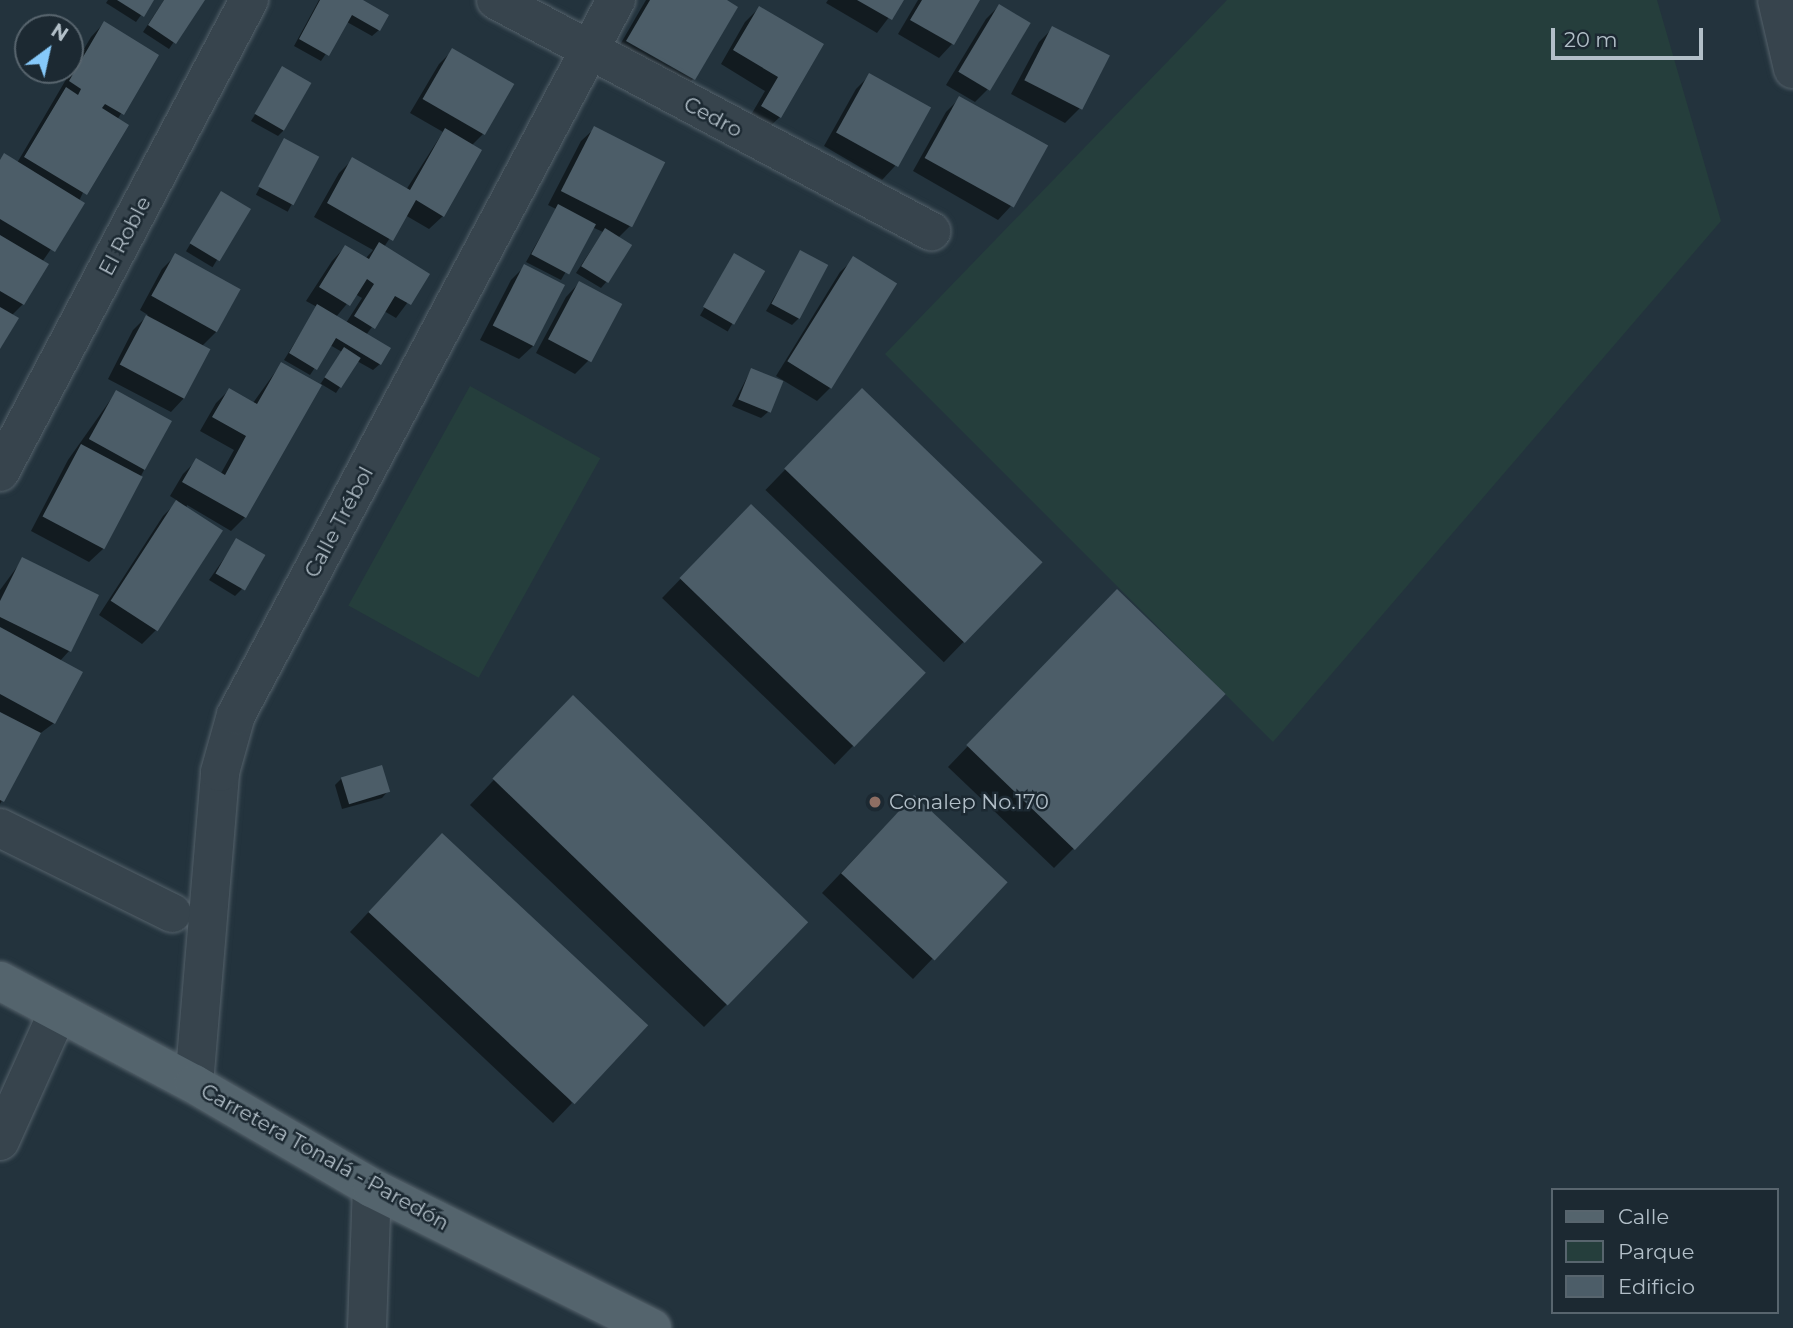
<!DOCTYPE html>
<meta charset="utf-8">
<style>
body{margin:0}
#map{position:relative;width:1793px;height:1328px;overflow:hidden;background:#23333d;font-family:Montserrat,sans-serif}
div>[style]{position:absolute}
.green>*{inset:0;background:#253e3c;transform-origin:0 0}
.shadow>*{inset:0;background:#0007;transform-origin:0 0}
.building>*{inset:0;background:#4c5d68;transform-origin:0 0}
.roads{filter:drop-shadow(0 0 2px #55626b) drop-shadow(0 0 2px #55626b)}
.minor>*{height:38px;margin:-19px;padding:0 19px;transform-origin:19px;border-radius:19px;background:#37444d}
.major>*{height:38px;margin:-19px;padding:0 19px;transform-origin:19px;border-radius:19px;background:#54646d}
.dots>*{width:19px;height:19px;translate:-50% -50%;box-sizing:border-box;border:4px solid #1c2932;border-radius:50%}
span{translate:-50% -50%;white-space:nowrap;text-align:center;line-height:1.15;-webkit-text-stroke:5px #1c2932;paint-order:stroke}
.street-label{font-size:21px;color:#b2bfc8}
.poi-label{font-size:21px;color:#b2bfc8}
.left{translate:0 -50%;text-align:left}
.legend{position:absolute;left:1551px;top:1188px;width:228px;height:126px;box-sizing:border-box;background:#1c2932;border:2px solid #58656e;margin:0;padding:9px 12px;list-style:none;font-size:21px;color:#b2bfc8}
.legend li{display:flex;align-items:center;gap:14px;height:35px}
.legend b{width:35px;border:2px solid #58656e}
.north{position:absolute;left:14px;top:14px;width:70px;height:70px;box-sizing:border-box;background:#1c2932;border:2px solid #58656e;border-radius:50%;rotate:33deg;font-size:19px;font-weight:700;line-height:28px;text-align:center;color:#b2bfc8}
.north::after{content:'';display:block;margin:auto;width:24px;height:32px;background:#86c9fa;clip-path:polygon(50% 0,100% 100%,50% 72%,0 100%)}
.scale{position:absolute;left:1551px;top:28px;width:152px;height:32px;box-sizing:border-box;border:4px solid #b2bfc8;border-top:0;padding-left:9px;font-size:21px;line-height:24px;white-space:nowrap;color:#b2bfc8;-webkit-text-stroke:5px #1c2932;paint-order:stroke}
</style>
<div id="map">
<div class="green">
<i style="clip-path:polygon(1227px 0,1657px 0,1721px 221px,1273px 742px,885px 354px)"></i>
<i style="left:470px;top:386px;width:149px;height:251px;rotate:29deg"></i>
</div>
<div class="shadow">
<i style="clip-path:polygon(108px 0,152px 0,136px 22px,106px 3px)"></i>
<i style="clip-path:polygon(164px 0,202px 0,169px 49px,143px 32px)"></i>
<i style="clip-path:polygon(319px 0,359px 0,379px 30px,372px 36px,347px 22px,321px 61px,294px 46px)"></i>
<i style="clip-path:polygon(646px 0,723px 0,693px 79px,680px 93px,614px 55px)"></i>
<i style="clip-path:polygon(828px 0,902px 0,877px 33px,826px 3px)"></i>
<i style="clip-path:polygon(918px 0,978px 0,952px 44px,939px 58px,898px 34px)"></i>
<i style="clip-path:polygon(999px 6px,988px 89px,975px 102px,946px 85px,986px 19px)"></i>
<i style="clip-path:polygon(759px 8px,822px 45px,780px 117px,766px 130px,748px 120px,765px 91px,721px 64px,745px 22px)"></i>
<i style="clip-path:polygon(104px 23px,157px 56px,117px 120px,79px 201px,83px 203px,42px 262px,23px 304px,11px 316px,0 345px,0 160px,17px 163px,91px 37px)"></i>
<i style="clip-path:polygon(1053px 28px,1107px 57px,1079px 109px,1065px 123px,1011px 94px,1039px 42px)"></i>
<i style="clip-path:polygon(evenodd,453px 50px,483px 134px,471px 146px,443px 216px,429px 229px,405px 215px,384px 247px,428px 275px,396px 318px,384px 311px,366px 335px,380px 364px,373px 370px,357px 361px,336px 393px,321px 384px,245px 517px,231px 531px,187px 505px,156px 630px,142px 644px,99px 615px,163px 516px,178px 501px,170px 496px,183px 474px,196px 461px,220px 475px,234px 450px,200px 431px,216px 403px,229px 390px,253px 403px,281px 364px,319px 386px,342px 352px,330px 345px,310px 375px,284px 360px,317px 307px,306px 301px,332px 261px,345px 247px,366px 258px,373px 250px,314px 217px,339px 173px,353px 159px,406px 190px,443px 132px,410px 113px,439px 64px,453px 50px,355px 294px,362px 298px,346px 323px,336px 317px,355px 294px)"></i>
<i style="clip-path:polygon(283px 69px,285px 129px,278px 136px,251px 121px)"></i>
<i style="clip-path:polygon(870px 75px,895px 166px,882px 180px,824px 146px,856px 89px)"></i>
<i style="clip-path:polygon(960px 98px,1045px 146px,1011px 206px,998px 220px,913px 171px,946px 112px)"></i>
<i style="clip-path:polygon(595px 128px,630px 226px,618px 238px,607px 281px,601px 288px,576px 273px,603px 232px,592px 227px,561px 280px,526px 262px,556px 209px,548px 205px,581px 141px)"></i>
<i style="left:285px;top:140px;width:36px;height:62px;rotate:28deg"></i>
<i style="left:221px;top:193px;width:31px;height:68px;rotate:31deg"></i>
<i style="clip-path:polygon(801px 252px,799px 318px,792px 325px,766px 311px)"></i>
<i style="clip-path:polygon(176px 255px,217px 331px,202px 346px,184px 398px,171px 412px,108px 379px,133px 330px,148px 315px,140px 310px,162px 269px)"></i>
<i style="left:735px;top:255px;width:32px;height:70px;rotate:30deg"></i>
<i style="clip-path:polygon(854px 259px,830px 388px,817px 401px,776px 376px,840px 272px)"></i>
<i style="clip-path:polygon(524px 267px,533px 346px,519px 359px,480px 340px,511px 280px)"></i>
<i style="clip-path:polygon(579px 283px,588px 361px,575px 374px,536px 353px,566px 297px)"></i>
<i style="clip-path:polygon(751px 370px,768px 412px,761px 418px,732px 406px)"></i>
<i style="left:862px;top:390px;width:248px;height:139px;rotate:44deg"></i>
<i style="clip-path:polygon(116px 392px,144px 470px,103px 549px,89px 562px,31px 531px,68px 460px)"></i>
<i style="left:751px;top:506px;width:240px;height:128px;rotate:44deg"></i>
<i style="clip-path:polygon(237px 540px,242px 589px,235px 596px,209px 580px)"></i>
<i style="clip-path:polygon(23px 559px,97px 595px,69px 651px,60px 661px,54px 723px,38px 735px,0 804px,0 590px)"></i>
<i style="clip-path:polygon(1097px 611px,1074px 848px,1054px 868px,948px 767px)"></i>
<i style="clip-path:polygon(548px 723px,729px 1002px,704px 1027px,470px 805px)"></i>
<i style="clip-path:polygon(342px 778px,388px 791px,382px 798px,342px 809px,335px 785px)"></i>
<i style="clip-path:polygon(894px 817px,1004px 884px,913px 979px,822px 893px)"></i>
<i style="clip-path:polygon(422px 855px,572px 1103px,553px 1123px,350px 932px)"></i>
</div>
<div class="building">
<i style="clip-path:polygon(117px 0,154px 0,144px 17px)"></i>
<i style="clip-path:polygon(164px 0,205px 0,176px 44px,148px 25px)"></i>
<i style="clip-path:polygon(320px 0,363px 0,389px 15px,380px 31px,352px 15px,329px 56px,299px 39px)"></i>
<i style="clip-path:polygon(650px 0,727px 0,738px 7px,695px 80px,626px 41px)"></i>
<i style="clip-path:polygon(857px 0,904px 0,892px 20px)"></i>
<i style="clip-path:polygon(922px 0,980px 0,954px 45px,910px 20px)"></i>
<i style="left:999px;top:4px;width:37px;height:79px;rotate:31deg"></i>
<i style="clip-path:polygon(759px 6px,824px 44px,781px 118px,761px 106px,778px 77px,733px 50px)"></i>
<i style="clip-path:polygon(104px 21px,159px 55px,124px 115px,105px 104px,102px 108px,129px 125px,87px 195px,24px 157px,66px 87px,78px 95px,81px 89px,69px 81px)"></i>
<i style="left:1052px;top:26px;width:65px;height:61px;rotate:27deg"></i>
<i style="left:452px;top:48px;width:72px;height:59px;rotate:30deg"></i>
<i style="left:282px;top:66px;width:34px;height:55px;rotate:30deg"></i>
<i style="left:869px;top:73px;width:71px;height:68px;rotate:29deg"></i>
<i style="left:959px;top:96px;width:102px;height:71px;rotate:29deg"></i>
<i style="left:594px;top:126px;width:80px;height:73px;rotate:27deg"></i>
<i style="clip-path:polygon(445px 128px,482px 150px,444px 217px,416px 200px,393px 241px,327px 203px,352px 157px,410px 190px)"></i>
<i style="left:284px;top:138px;width:40px;height:55px;rotate:28deg"></i>
<i style="clip-path:polygon(4px 153px,85px 203px,55px 252px,0 219px,0 160px)"></i>
<i style="left:221px;top:191px;width:35px;height:61px;rotate:31deg"></i>
<i style="left:558px;top:204px;width:43px;height:57px;rotate:28deg"></i>
<i style="left:605px;top:228px;width:32px;height:45px;rotate:32deg"></i>
<i style="clip-path:polygon(0 235px,49px 264px,24px 305px,0 291px)"></i>
<i style="clip-path:polygon(379px 242px,430px 274px,411px 305px,395px 296px,375px 329px,354px 316px,374px 284px,367px 279px,350px 306px,319px 287px,345px 245px,369px 259px)"></i>
<i style="left:800px;top:250px;width:32px;height:61px;rotate:28deg"></i>
<i style="left:175px;top:253px;width:75px;height:49px;rotate:29deg"></i>
<i style="left:734px;top:253px;width:36px;height:62px;rotate:30deg"></i>
<i style="left:853px;top:256px;width:52px;height:124px;rotate:32deg"></i>
<i style="left:524px;top:264px;width:46px;height:69px;rotate:27deg"></i>
<i style="left:579px;top:281px;width:49px;height:66px;rotate:28deg"></i>
<i style="clip-path:polygon(317px 304px,391px 348px,381px 365px,336px 338px,317px 370px,289px 353px)"></i>
<i style="clip-path:polygon(0 307px,19px 318px,0 349px)"></i>
<i style="left:146px;top:315px;width:73px;height:56px;rotate:28deg"></i>
<i style="left:344px;top:347px;width:20px;height:36px;rotate:33deg"></i>
<i style="clip-path:polygon(281px 362px,322px 385px,246px 518px,182px 482px,196px 458px,225px 475px,246px 436px,212px 417px,229px 388px,257px 404px)"></i>
<i style="left:751px;top:368px;width:35px;height:34px;rotate:22deg"></i>
<i style="left:862px;top:388px;width:251px;height:112px;rotate:44deg"></i>
<i style="left:116px;top:390px;width:64px;height:56px;rotate:29deg"></i>
<i style="left:81px;top:444px;width:70px;height:82px;rotate:28deg"></i>
<i style="left:176px;top:500px;width:56px;height:120px;rotate:33deg"></i>
<i style="left:751px;top:504px;width:243px;height:103px;rotate:44deg"></i>
<i style="left:236px;top:538px;width:34px;height:41px;rotate:30deg"></i>
<i style="clip-path:polygon(22px 557px,99px 595px,71px 652px,0 617px,0 601px)"></i>
<i style="left:1117px;top:589px;width:151px;height:217px;rotate:44deg"></i>
<i style="clip-path:polygon(0 627px,83px 672px,55px 724px,0 694px)"></i>
<i style="left:573px;top:695px;width:327px;height:116px;rotate:44deg"></i>
<i style="clip-path:polygon(0 712px,41px 733px,4px 802px,0 800px)"></i>
<i style="left:382px;top:765px;width:28px;height:43px;rotate:73deg"></i>
<i style="left:914px;top:795px;width:128px;height:107px;rotate:43deg"></i>
<i style="left:442px;top:833px;width:282px;height:108px;rotate:43deg"></i>
</div>
<div class="roads">
<div class="minor">
<i style="left:496px;top:0;width:493px;rotate:28deg"></i>
<i style="left:1777px;top:0;width:71px;rotate:76.9deg"></i>
<i style="left:0;top:472px;width:534px;rotate:-62.19deg"></i>
<i style="left:0;top:828px;width:192px;rotate:26.3deg"></i>
<i style="left:194px;top:1084px;width:313px;rotate:-85.2deg"></i>
<i style="left:220px;top:772px;width:59px;rotate:-74.3deg"></i>
<i style="left:236px;top:715px;width:810px;rotate:-62.01deg"></i>
<i style="left:0;top:1141px;width:141px;rotate:-65.8deg"></i>
<i style="left:367px;top:1328px;width:140px;rotate:-88deg"></i>
</div>
<div class="major">
<i style="left:0;top:981px;width:220px;rotate:28deg"></i>
<i style="left:194px;top:1084px;width:206px;rotate:30.3deg"></i>
<i style="left:372px;top:1188px;width:313px;rotate:26.6deg"></i>
</div>
</div>
<div class="dots">
<i style="left:875px;top:802px;background:#8d6e63"></i>
</div>
<div class="street-label">
<span style="left:713px;top:117px;rotate:28deg">Cedro</span>
<span style="left:125px;top:236px;rotate:-62deg">El Roble</span>
<span style="left:339px;top:522px;rotate:-62deg">Calle Trébol</span>
<span style="left:325px;top:1157px;rotate:29deg">Carretera Tonalá - Paredón</span>
</div>
<div class="poi-label">
<span class="left" style="left:889px;top:802px">Conalep No.170</span>
</div>
<ul class="legend">
<li><b style="height:9px;background:#54646d"></b>Calle</li>
<li><b style="height:19px;background:#253e3c"></b>Parque</li>
<li><b style="height:19px;background:#4c5d68"></b>Edificio</li>
</ul>
<div class="north">N</div>
<div class="scale">20 m</div>
</div>
